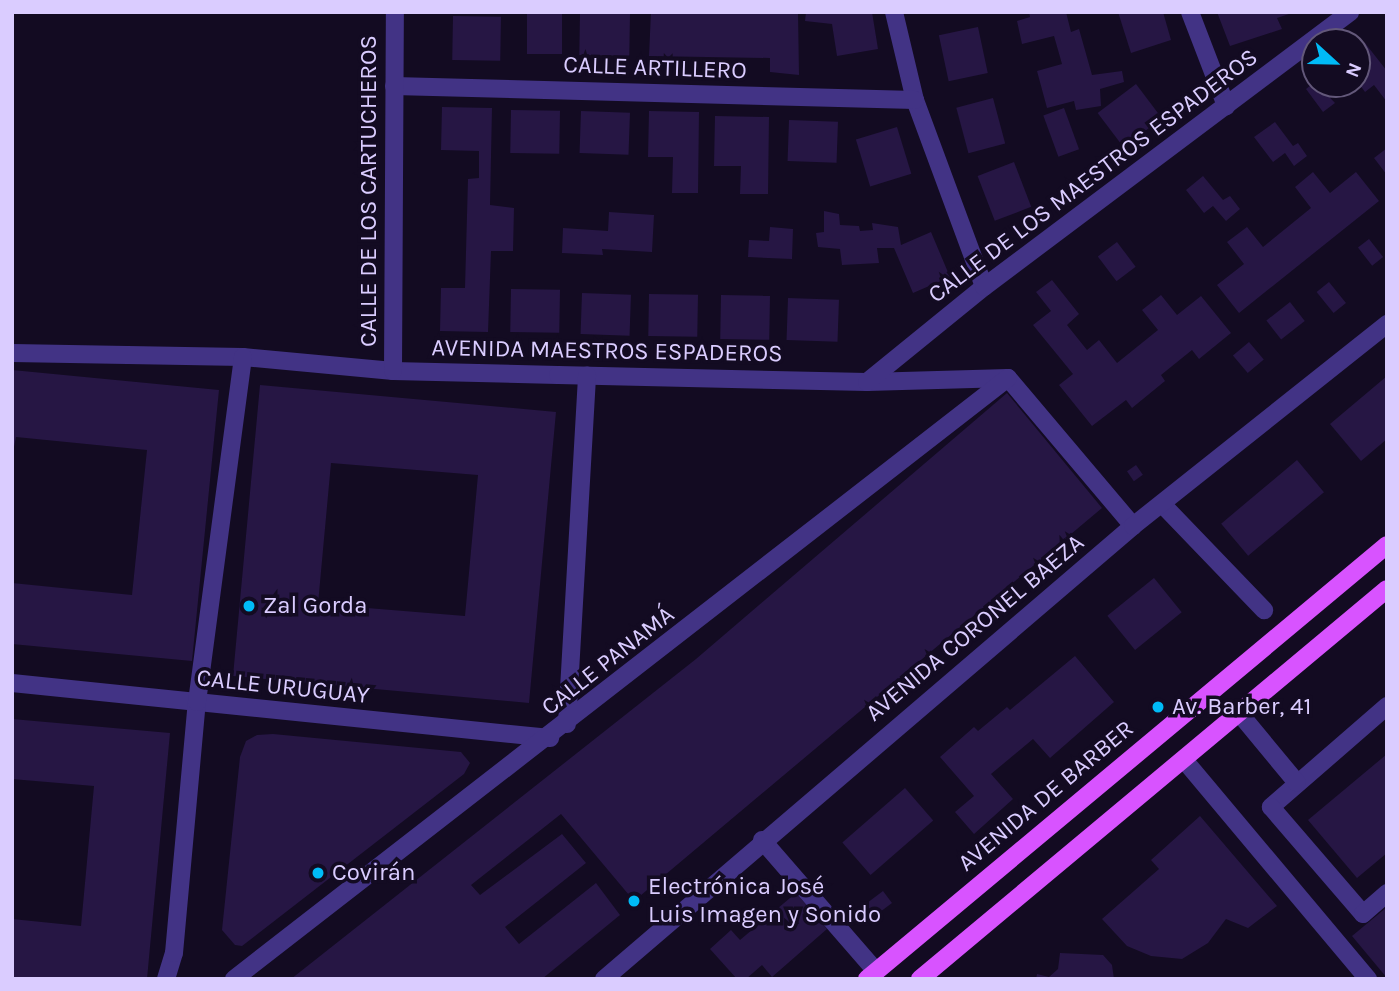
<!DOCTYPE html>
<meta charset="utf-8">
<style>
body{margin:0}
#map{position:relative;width:1399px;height:991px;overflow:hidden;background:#130b22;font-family:Karla,sans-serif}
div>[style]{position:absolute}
.building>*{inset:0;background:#261644;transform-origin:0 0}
.minor>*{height:18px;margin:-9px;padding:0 9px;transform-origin:9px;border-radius:9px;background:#423385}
.major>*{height:18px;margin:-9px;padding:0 9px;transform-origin:9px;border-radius:9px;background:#d853ff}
.dots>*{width:19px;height:19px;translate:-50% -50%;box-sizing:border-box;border:4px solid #130b22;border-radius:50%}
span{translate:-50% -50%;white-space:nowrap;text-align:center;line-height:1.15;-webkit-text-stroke:7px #130b22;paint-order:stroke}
.street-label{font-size:24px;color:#daccff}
.poi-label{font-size:24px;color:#daccff}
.left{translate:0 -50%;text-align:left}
.frame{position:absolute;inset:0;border:14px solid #daccff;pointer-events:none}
.north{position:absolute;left:1301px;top:28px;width:70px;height:70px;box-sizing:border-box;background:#130b22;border:2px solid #63587a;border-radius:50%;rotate:112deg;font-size:19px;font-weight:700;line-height:28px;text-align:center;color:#daccff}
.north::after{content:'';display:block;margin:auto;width:24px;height:32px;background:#00bbf7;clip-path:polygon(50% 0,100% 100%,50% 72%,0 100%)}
</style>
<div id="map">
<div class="building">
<i style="left:527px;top:12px;width:35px;height:42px"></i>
<i style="clip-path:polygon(651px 12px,798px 12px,799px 75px,770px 72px,770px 58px,649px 56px)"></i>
<i style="clip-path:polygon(806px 12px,872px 12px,878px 49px,837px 56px,832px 24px,805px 21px)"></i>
<i style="clip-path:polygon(1029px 12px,1066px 12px,1071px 32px,1079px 29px,1092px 75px,1122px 71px,1124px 82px,1100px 89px,1101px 106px,1076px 110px,1074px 101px,1047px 108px,1037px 71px,1062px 64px,1054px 36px,1022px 44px,1017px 21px,1030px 17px)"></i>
<i style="clip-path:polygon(1118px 12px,1163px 12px,1171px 40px,1131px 53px)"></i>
<i style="clip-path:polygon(1217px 12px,1292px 12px,1292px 13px,1277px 18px,1282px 29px,1230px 46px)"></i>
<i style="left:580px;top:13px;width:50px;height:42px;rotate:1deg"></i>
<i style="left:453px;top:16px;width:48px;height:44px;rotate:1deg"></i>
<i style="left:978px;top:27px;width:47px;height:40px;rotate:78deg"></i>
<i style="clip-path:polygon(1365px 43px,1387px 71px,1387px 102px,1374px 85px,1365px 92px,1357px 81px,1357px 49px)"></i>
<i style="clip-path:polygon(1315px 82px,1335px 103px,1323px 112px,1306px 89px)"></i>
<i style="left:1136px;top:84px;width:43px;height:48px;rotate:53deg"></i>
<i style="left:993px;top:98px;width:47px;height:38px;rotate:75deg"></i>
<i style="clip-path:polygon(442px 107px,492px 108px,490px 205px,514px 208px,513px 251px,491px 251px,488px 332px,440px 331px,441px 288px,465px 288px,468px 179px,479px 178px,479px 151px,441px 150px)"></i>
<i style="left:1064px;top:108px;width:44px;height:22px;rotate:70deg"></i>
<i style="left:511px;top:110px;width:49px;height:43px;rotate:1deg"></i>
<i style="left:581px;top:111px;width:49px;height:42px;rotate:2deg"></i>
<i style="clip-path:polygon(649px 111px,699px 112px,698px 193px,672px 193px,673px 157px,648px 157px)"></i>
<i style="clip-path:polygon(715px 116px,769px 117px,768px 194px,740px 194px,741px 166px,714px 166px)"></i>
<i style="left:789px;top:120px;width:49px;height:41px;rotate:2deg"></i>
<i style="clip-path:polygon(1275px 122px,1293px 146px,1298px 143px,1307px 156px,1294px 166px,1285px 153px,1273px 162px,1254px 137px)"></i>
<i style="left:897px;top:127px;width:49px;height:43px;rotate:73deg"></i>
<i style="clip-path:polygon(1387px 148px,1387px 175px,1374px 158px)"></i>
<i style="left:1014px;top:162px;width:48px;height:39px;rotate:69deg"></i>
<i style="clip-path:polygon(1313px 172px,1330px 193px,1356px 172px,1379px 201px,1239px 313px,1217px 285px,1244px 264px,1227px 242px,1247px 227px,1263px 247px,1311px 208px,1295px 187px)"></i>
<i style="clip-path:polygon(1203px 176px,1223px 200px,1230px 196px,1240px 209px,1226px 221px,1213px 206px,1204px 213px,1186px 190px)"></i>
<i style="clip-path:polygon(824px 211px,839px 214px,840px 225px,859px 226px,860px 231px,873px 230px,872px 223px,898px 227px,901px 245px,931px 232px,950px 277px,913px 293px,894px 248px,877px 248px,879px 263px,842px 265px,840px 249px,818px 247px,816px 233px,824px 232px)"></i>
<i style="clip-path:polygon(609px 212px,654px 215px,652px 252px,602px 249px,603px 255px,562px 253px,563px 228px,608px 231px)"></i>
<i style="clip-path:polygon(770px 227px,793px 229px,792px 259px,748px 257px,749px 240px,769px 241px)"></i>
<i style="left:1369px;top:239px;width:23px;height:14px;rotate:52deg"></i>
<i style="left:1117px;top:242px;width:31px;height:24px;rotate:53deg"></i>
<i style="clip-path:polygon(1052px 280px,1079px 314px,1067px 325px,1087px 350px,1099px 340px,1117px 363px,1158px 330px,1142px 310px,1161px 295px,1177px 315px,1201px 296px,1231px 333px,1199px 359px,1192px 350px,1161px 375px,1165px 381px,1132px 408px,1126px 400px,1092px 426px,1059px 385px,1073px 374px,1033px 325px,1051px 311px,1036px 292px)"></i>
<i style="left:1329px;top:282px;width:27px;height:16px;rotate:51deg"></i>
<i style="left:511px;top:289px;width:49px;height:43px;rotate:1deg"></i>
<i style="left:582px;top:293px;width:49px;height:41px;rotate:2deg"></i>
<i style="left:649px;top:294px;width:49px;height:42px;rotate:1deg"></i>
<i style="left:721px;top:295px;width:49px;height:44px;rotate:1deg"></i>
<i style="left:788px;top:298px;width:51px;height:42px;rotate:2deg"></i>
<i style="left:1290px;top:302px;width:24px;height:30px;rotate:52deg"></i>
<i style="left:1249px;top:342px;width:23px;height:21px;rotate:50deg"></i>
<i style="clip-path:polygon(12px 370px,219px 390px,192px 661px,12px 644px,12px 583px,132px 595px,147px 450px,16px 437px,12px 457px)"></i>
<i style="clip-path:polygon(1387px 376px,1387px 439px,1361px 461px,1330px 424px)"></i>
<i style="clip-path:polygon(evenodd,260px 385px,556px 412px,529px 703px,233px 676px,260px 385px,331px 463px,478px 475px,465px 616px,318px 604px,331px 463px)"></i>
<i style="clip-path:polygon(1007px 393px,1102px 508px,634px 901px,561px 814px,471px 885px,480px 895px,562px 834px,586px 863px,505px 927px,519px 944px,596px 883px,620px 915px,542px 979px,291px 979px,696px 659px)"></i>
<i style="left:1297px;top:460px;width:42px;height:99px;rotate:50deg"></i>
<i style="left:1136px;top:465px;width:12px;height:11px;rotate:55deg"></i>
<i style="left:1154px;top:578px;width:44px;height:60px;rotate:51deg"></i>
<i style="clip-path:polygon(1075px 656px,1114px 702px,1050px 758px,1033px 739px,991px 774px,1013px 799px,974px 834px,955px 812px,974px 796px,940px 757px,974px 727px,978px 731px,1007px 707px,1010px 710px)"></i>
<i style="clip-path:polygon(12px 719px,170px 733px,147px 979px,12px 979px,12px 919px,81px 926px,94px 786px,12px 779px)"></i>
<i style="clip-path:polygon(273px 734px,461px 752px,470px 763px,464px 774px,242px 946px,235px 945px,222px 930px,240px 757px,246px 741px,257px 735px)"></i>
<i style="clip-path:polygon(1387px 754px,1387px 853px,1357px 878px,1308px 820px)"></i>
<i style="left:905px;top:788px;width:43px;height:83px;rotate:49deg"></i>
<i style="clip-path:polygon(1200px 816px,1277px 906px,1248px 928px,1226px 919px,1208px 943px,1182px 959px,1151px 956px,1127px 946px,1102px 919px,1159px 869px,1151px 860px)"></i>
<i style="left:883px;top:891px;width:15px;height:23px;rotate:53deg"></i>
<i style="clip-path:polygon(796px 893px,827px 929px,772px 977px,762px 965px,746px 979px,737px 979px,710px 949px,731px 930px,740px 940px)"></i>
<i style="clip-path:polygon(1387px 907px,1387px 978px,1352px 936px)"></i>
<i style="clip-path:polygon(1060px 953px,1103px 955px,1112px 965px,1114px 979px,1036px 979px,1037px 974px,1049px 977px,1058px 969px)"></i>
</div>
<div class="minor">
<i style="left:894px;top:12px;width:90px;rotate:76.6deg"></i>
<i style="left:915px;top:100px;width:199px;rotate:69.7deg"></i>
<i style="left:1190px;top:12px;width:101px;rotate:69deg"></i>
<i style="left:394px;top:86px;width:521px;rotate:1.54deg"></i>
<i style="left:12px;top:353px;width:231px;rotate:1deg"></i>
<i style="left:243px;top:357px;width:151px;rotate:5.3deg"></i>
<i style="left:393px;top:371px;width:165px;rotate:1.4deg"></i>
<i style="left:558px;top:375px;width:309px;rotate:1.3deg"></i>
<i style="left:867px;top:382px;width:141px;rotate:-1.6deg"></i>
<i style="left:1008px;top:378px;width:194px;rotate:49.8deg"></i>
<i style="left:393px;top:371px;width:359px;rotate:-89.7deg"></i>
<i style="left:867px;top:382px;width:151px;rotate:-39.1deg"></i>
<i style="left:984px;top:287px;width:458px;rotate:-36.9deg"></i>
<i style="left:1163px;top:505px;width:146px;rotate:46.1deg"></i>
<i style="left:12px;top:683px;width:541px;rotate:5.84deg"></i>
<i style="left:1387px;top:706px;width:154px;rotate:139deg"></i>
<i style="left:1271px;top:807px;width:141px;rotate:49.3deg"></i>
<i style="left:1363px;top:914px;width:32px;rotate:-41deg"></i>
<i style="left:1240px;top:714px;width:89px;rotate:50.4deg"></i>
<i style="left:567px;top:724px;width:349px;rotate:-86.7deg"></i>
<i style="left:1185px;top:761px;width:285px;rotate:50deg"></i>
<i style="left:762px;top:840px;width:174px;rotate:49deg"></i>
<i style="left:166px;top:979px;width:27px;rotate:-73deg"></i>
<i style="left:174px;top:953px;width:252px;rotate:-84.8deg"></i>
<i style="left:197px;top:702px;width:348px;rotate:-82.4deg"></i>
<i style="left:234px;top:979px;width:980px;rotate:-37.83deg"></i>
<i style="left:604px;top:979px;width:696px;rotate:-40.57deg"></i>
<i style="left:1133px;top:526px;width:325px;rotate:-38.5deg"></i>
</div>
<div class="major">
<i style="left:867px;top:979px;width:677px;rotate:-39.85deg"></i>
<i style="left:920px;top:979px;width:608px;rotate:-39.87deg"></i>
</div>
<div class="dots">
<i style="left:249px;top:606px;background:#00bbf7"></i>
<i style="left:1158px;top:707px;background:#00bbf7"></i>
<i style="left:318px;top:873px;background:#00bbf7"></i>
<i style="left:634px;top:901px;background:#00bbf7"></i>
</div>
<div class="street-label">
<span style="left:655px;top:68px;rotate:2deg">CALLE ARTILLERO</span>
<span style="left:1093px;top:176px;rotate:-37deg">CALLE DE LOS MAESTROS ESPADEROS</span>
<span style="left:369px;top:191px;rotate:-90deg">CALLE DE LOS CARTUCHEROS</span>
<span style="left:607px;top:351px;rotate:1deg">AVENIDA MAESTROS ESPADEROS</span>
<span style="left:975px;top:628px;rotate:-40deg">AVENIDA CORONEL BAEZA</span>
<span style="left:608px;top:661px;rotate:-38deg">CALLE PANAMÁ</span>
<span style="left:283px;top:687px;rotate:6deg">CALLE URUGUAY</span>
<span style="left:1046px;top:796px;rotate:-40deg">AVENIDA DE BARBER</span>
</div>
<div class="poi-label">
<span class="left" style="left:263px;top:606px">Zal Gorda</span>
<span class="left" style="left:1172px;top:707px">Av. Barber, 41</span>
<span class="left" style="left:332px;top:873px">Covirán</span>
<span class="left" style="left:648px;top:901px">Electrónica José<br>Luis Imagen y Sonido</span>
</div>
<div class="frame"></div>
<div class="north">N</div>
</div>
